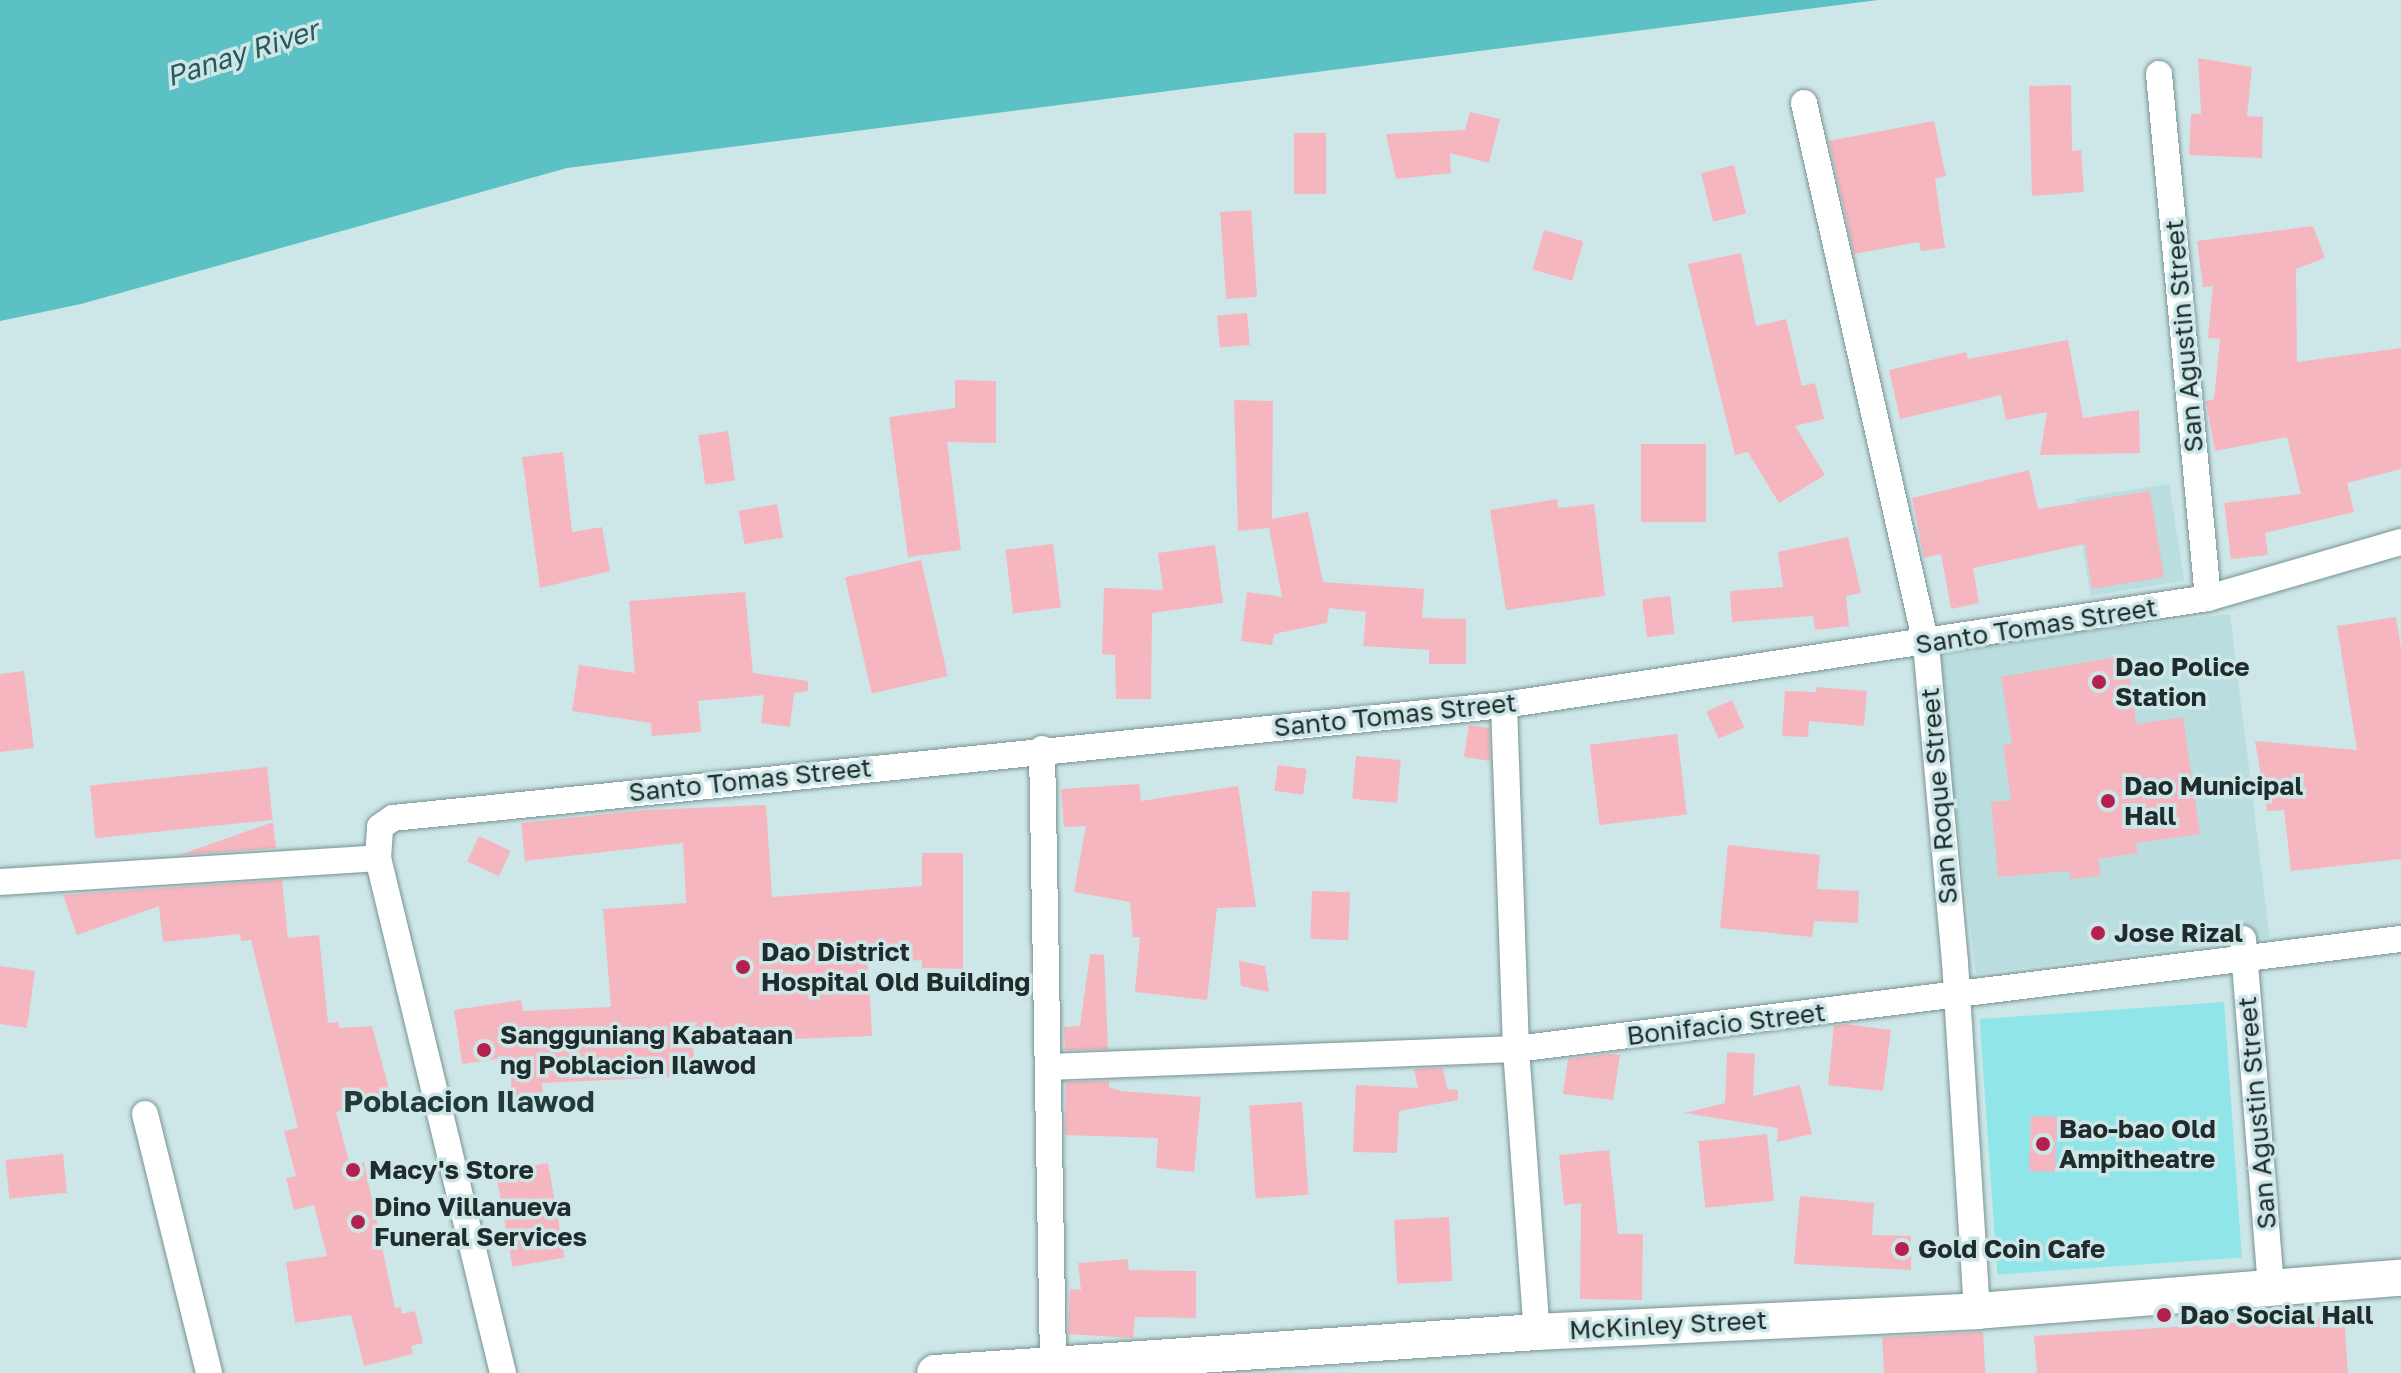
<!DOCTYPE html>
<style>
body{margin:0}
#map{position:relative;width:2401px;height:1373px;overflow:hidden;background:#cde7e8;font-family:"Golos Text",sans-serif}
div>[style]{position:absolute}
.built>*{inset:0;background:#badedf;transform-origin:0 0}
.green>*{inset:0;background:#8fe5e8;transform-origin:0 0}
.water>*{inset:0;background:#5cc1c4}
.building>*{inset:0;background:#f6b6bf;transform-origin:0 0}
.roads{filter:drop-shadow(0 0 2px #799293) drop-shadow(0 0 2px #799293)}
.street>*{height:26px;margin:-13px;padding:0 13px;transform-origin:13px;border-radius:13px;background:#fff}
.secondary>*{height:36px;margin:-18px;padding:0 18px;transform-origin:18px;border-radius:18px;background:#fff}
.dots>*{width:22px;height:22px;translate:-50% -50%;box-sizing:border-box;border:4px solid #cde7e8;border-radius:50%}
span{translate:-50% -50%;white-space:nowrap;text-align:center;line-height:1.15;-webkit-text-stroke:7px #cde7e8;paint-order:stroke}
.street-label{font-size:26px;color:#202b2b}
.poi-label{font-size:26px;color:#202b2b;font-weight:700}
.left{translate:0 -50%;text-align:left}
.water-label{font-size:28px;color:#2b585a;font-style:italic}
.quarter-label{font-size:30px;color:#23393a;font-weight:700}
</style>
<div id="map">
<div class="built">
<i style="left:2169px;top:484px;width:98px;height:95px;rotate:81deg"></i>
<i style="left:2230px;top:614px;width:326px;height:296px;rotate:83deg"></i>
</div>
<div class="green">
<i style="left:2224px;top:1002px;width:256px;height:245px;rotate:86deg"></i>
</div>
<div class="water">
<i style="clip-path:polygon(0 0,1878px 0,567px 168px,81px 304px,0 321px)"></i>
</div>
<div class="building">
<i style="clip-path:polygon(2198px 58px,2252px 67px,2247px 116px,2263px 117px,2262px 158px,2189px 155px,2191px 114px,2201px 114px)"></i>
<i style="clip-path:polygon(2071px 85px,2072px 151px,2081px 150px,2084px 192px,2032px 196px,2029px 86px)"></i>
<i style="clip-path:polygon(1470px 112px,1500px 119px,1489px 163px,1450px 153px,1451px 173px,1396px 179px,1386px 134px,1465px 130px)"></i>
<i style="clip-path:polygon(1934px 121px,1946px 176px,1935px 179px,1945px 248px,1921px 251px,1919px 242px,1854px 254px,1829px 141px)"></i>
<i style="left:1294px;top:133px;width:32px;height:61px"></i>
<i style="left:1734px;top:165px;width:50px;height:34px;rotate:76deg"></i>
<i style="left:1251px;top:210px;width:87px;height:31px;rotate:86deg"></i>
<i style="clip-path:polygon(2313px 226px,2325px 258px,2296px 269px,2297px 362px,2401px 348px,2401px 469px,2347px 483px,2354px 512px,2265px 533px,2268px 555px,2231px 559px,2224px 503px,2301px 494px,2287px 437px,2215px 451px,2206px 401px,2214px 399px,2220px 339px,2208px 338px,2213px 286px,2203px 287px,2197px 241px)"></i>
<i style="left:1544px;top:230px;width:41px;height:41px;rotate:16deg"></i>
<i style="clip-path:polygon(1741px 253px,1756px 326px,1786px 319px,1802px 386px,1815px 383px,1824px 419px,1795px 426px,1825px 475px,1779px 503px,1748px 452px,1735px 455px,1688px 264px)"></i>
<i style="left:1247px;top:313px;width:32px;height:30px;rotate:85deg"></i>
<i style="clip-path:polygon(2068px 340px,2083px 418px,2139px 410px,2140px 453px,2040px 455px,2047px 412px,2006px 420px,2001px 395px,1900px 419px,1889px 370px,1966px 352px,1968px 359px)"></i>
<i style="clip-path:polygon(955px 380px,996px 381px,996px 443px,947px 442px,961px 550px,908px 557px,889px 417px,955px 408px)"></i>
<i style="clip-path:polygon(1234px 400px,1273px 401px,1272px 519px,1308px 512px,1323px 582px,1424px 589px,1422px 618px,1466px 619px,1466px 664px,1429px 664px,1429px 650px,1363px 646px,1366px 612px,1329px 608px,1327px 623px,1274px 634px,1272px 645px,1241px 641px,1247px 592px,1282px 597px,1269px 528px,1238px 531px)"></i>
<i style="left:728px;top:431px;width:50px;height:30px;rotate:82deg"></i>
<i style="left:1641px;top:444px;width:65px;height:78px"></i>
<i style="clip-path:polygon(563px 452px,572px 532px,602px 527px,610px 571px,540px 588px,522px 457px)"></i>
<i style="clip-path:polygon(2029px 470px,2038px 509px,2150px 491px,2164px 577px,2092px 589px,2085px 544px,1973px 568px,1979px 603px,1951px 609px,1941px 554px,1924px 558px,1912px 498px)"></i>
<i style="clip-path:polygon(1557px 499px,1558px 508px,1594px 504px,1605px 596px,1506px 610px,1490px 510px)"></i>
<i style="left:777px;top:504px;width:34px;height:39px;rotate:80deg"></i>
<i style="clip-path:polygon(1848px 537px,1861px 593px,1846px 596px,1849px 626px,1815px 630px,1813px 616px,1732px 622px,1730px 591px,1783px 587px,1778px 552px)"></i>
<i style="left:1053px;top:544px;width:64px;height:48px;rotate:83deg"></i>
<i style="clip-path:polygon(1215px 545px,1223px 603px,1152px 613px,1151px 699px,1116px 699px,1115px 655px,1102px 654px,1104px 588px,1163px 590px,1158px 553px)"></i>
<i style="left:921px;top:560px;width:119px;height:78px;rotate:77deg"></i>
<i style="clip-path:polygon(745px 592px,753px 673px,808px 681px,808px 691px,794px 693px,790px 727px,761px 723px,764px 695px,698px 701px,701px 732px,652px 736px,651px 723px,572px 711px,579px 665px,635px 673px,629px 601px)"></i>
<i style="left:1670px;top:596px;width:38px;height:28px;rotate:83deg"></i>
<i style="clip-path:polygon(2396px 617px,2401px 649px,2401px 859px,2291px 871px,2284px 810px,2267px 811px,2255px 741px,2357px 750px,2337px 626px)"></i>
<i style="clip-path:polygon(2127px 655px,2136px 724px,2183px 717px,2200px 834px,2136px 843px,2138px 853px,2098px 859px,2101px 876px,2070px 879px,2069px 871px,1998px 877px,1991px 802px,2011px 800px,2003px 745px,2012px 744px,2001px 677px)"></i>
<i style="clip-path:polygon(24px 671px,34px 748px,0 752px,0 674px)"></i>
<i style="clip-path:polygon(1816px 687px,1867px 691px,1864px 726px,1809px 721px,1808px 737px,1782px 736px,1785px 691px,1816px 692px)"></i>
<i style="left:1732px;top:700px;width:30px;height:28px;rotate:66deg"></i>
<i style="clip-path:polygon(1469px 725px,1489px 728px,1490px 761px,1464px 757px)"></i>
<i style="left:1677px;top:734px;width:81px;height:88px;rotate:83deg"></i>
<i style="left:1356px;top:756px;width:45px;height:43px;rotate:5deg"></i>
<i style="left:1278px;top:765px;width:29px;height:26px;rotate:8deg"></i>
<i style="left:267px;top:767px;width:53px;height:178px;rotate:84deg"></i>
<i style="clip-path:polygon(1139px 784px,1141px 801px,1238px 786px,1256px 907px,1217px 908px,1207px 1000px,1135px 992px,1140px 937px,1133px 937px,1130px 902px,1074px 892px,1086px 826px,1064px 827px,1061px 789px)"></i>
<i style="clip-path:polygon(766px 805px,772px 897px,922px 886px,922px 853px,963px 853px,963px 969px,922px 968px,922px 960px,868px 963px,872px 1036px,693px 1043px,695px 1076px,542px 1083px,543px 1098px,511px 1098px,511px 1057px,462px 1064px,454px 1010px,521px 1000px,523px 1011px,611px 1007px,603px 909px,686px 903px,683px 843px,525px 861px,521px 823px,646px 810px)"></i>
<i style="clip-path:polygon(273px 822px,276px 848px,179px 855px)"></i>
<i style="left:479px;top:836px;width:35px;height:28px;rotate:25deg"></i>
<i style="clip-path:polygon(1728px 845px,1820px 855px,1817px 889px,1859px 891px,1858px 923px,1814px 921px,1812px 937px,1720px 928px)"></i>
<i style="clip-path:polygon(282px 880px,288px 938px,319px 935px,328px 1023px,339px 1022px,339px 1028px,372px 1026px,391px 1096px,336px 1112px,350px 1165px,364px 1162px,395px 1308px,401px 1307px,402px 1314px,415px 1311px,423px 1343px,411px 1346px,413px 1354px,364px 1366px,351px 1315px,295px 1323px,286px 1262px,327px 1256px,314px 1205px,294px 1210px,286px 1178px,296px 1176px,284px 1131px,298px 1128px,251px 940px,241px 941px,240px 934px,163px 942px,159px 906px,77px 935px,63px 895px)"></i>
<i style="left:1312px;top:891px;width:38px;height:48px;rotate:2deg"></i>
<i style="clip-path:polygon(1090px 954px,1104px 955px,1108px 1049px,1065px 1050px,1064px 1027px,1080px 1026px)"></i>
<i style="clip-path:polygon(1239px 961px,1265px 966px,1269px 992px,1241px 986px)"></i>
<i style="clip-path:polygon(0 966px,35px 971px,27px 1028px,0 1024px)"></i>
<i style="clip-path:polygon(1845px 1024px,1891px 1030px,1883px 1091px,1828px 1085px,1834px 1026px)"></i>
<i style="clip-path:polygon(1727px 1052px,1755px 1054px,1753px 1096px,1800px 1085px,1812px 1134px,1777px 1142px,1778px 1128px,1684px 1113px,1725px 1103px)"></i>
<i style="clip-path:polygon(1609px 1054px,1620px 1055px,1613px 1100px,1563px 1094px,1568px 1059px)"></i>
<i style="clip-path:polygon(1443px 1068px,1447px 1089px,1458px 1090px,1458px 1100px,1399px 1111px,1397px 1153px,1353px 1152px,1356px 1085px,1418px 1088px,1414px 1069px)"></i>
<i style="clip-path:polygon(1109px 1081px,1109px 1087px,1121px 1091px,1201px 1097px,1194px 1172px,1156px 1168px,1158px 1138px,1065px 1135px,1066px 1082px)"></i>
<i style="left:1302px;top:1102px;width:93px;height:53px;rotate:86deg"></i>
<i style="left:2031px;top:1116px;width:26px;height:55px;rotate:2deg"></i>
<i style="left:1767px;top:1134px;width:67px;height:69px;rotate:84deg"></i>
<i style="clip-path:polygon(1609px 1150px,1618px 1234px,1643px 1234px,1642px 1300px,1580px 1299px,1581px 1203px,1564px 1205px,1559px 1155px)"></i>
<i style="left:63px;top:1154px;width:39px;height:58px;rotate:84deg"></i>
<i style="left:548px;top:1163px;width:96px;height:53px;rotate:80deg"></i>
<i style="clip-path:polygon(1800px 1196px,1874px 1203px,1872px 1235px,1911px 1236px,1911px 1270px,1794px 1264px)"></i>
<i style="left:1449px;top:1217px;width:64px;height:55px;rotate:87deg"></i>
<i style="clip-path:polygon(1128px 1259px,1129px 1270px,1196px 1271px,1196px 1318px,1135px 1317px,1133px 1338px,1068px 1334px,1070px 1289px,1081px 1290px,1078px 1263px)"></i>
<i style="clip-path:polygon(2344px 1316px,2348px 1373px,2037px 1373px,2034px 1336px)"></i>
<i style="left:1983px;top:1332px;width:41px;height:101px;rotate:87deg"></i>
</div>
<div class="roads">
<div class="street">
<i style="left:2159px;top:74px;width:526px;rotate:84.66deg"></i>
<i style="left:1804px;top:103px;width:555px;rotate:77.29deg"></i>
<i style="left:1926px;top:644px;width:319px;rotate:84.8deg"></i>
<i style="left:1955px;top:962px;width:350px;rotate:86.4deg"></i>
<i style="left:1504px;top:705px;width:344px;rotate:88deg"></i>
<i style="left:1516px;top:1049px;width:284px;rotate:85.8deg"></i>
<i style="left:1042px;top:749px;width:614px;rotate:88.97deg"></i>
<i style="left:0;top:882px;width:379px;rotate:-3.6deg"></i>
<i style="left:2243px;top:939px;width:350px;rotate:85.4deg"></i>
<i style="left:1048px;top:1067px;width:468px;rotate:-2.2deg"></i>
<i style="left:1516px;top:1049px;width:892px;rotate:-7.09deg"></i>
<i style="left:145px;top:1114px;width:267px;rotate:76.1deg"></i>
<i style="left:503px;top:1373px;width:530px;rotate:-103.64deg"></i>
<i style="left:378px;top:858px;width:31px;rotate:-86deg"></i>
<i style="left:380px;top:827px;width:16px;rotate:-35deg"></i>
<i style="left:393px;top:818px;width:1117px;rotate:-5.81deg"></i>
<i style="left:1504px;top:705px;width:712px;rotate:-8.64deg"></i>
<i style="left:2208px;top:598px;width:201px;rotate:-16.2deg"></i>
</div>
<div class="secondary">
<i style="left:935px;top:1373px;width:603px;rotate:-3.9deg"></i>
<i style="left:1537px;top:1332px;width:441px;rotate:-2.7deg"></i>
<i style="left:1977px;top:1311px;width:425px;rotate:-4.5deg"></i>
</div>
</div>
<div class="dots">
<i style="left:2099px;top:682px;background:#b3224e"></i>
<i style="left:2108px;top:801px;background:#b3224e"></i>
<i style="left:2098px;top:933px;background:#b3224e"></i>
<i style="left:743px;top:967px;background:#b3224e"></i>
<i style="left:484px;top:1050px;background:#b3224e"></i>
<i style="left:2043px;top:1144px;background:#b3224e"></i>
<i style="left:353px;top:1170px;background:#b3224e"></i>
<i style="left:358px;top:1222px;background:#b3224e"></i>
<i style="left:1902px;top:1249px;background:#b3224e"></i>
<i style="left:2164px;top:1315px;background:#b3224e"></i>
</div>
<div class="street-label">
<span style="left:2184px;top:336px;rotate:-95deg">San Agustin Street</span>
<span style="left:2036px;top:626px;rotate:-9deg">Santo Tomas Street</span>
<span style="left:1395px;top:715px;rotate:-6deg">Santo Tomas Street</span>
<span style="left:750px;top:780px;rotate:-6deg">Santo Tomas Street</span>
<span style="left:1939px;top:796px;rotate:-95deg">San Roque Street</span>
<span style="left:1726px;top:1024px;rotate:-7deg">Bonifacio Street</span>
<span style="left:2257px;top:1113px;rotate:-95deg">San Agustin Street</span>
<span style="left:1668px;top:1325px;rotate:-3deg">McKinley Street</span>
</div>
<div class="poi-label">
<span class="left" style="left:2115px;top:682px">Dao Police<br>Station</span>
<span class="left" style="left:2124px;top:801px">Dao Municipal<br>Hall</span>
<span class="left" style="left:2114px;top:933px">Jose Rizal</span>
<span class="left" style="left:761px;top:967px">Dao District<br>Hospital Old Building</span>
<span class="left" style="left:500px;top:1050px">Sangguniang Kabataan<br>ng Poblacion Ilawod</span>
<span class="left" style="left:2059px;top:1144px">Bao-bao Old<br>Ampitheatre</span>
<span class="left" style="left:369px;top:1170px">Macy's Store</span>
<span class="left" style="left:374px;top:1222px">Dino Villanueva<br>Funeral Services</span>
<span class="left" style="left:1918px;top:1249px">Gold Coin Cafe</span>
<span class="left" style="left:2180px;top:1315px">Dao Social Hall</span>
</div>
<div class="water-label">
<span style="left:242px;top:53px;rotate:-18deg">Panay River</span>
</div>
<div class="quarter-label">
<span style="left:469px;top:1101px">Poblacion Ilawod</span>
</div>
</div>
